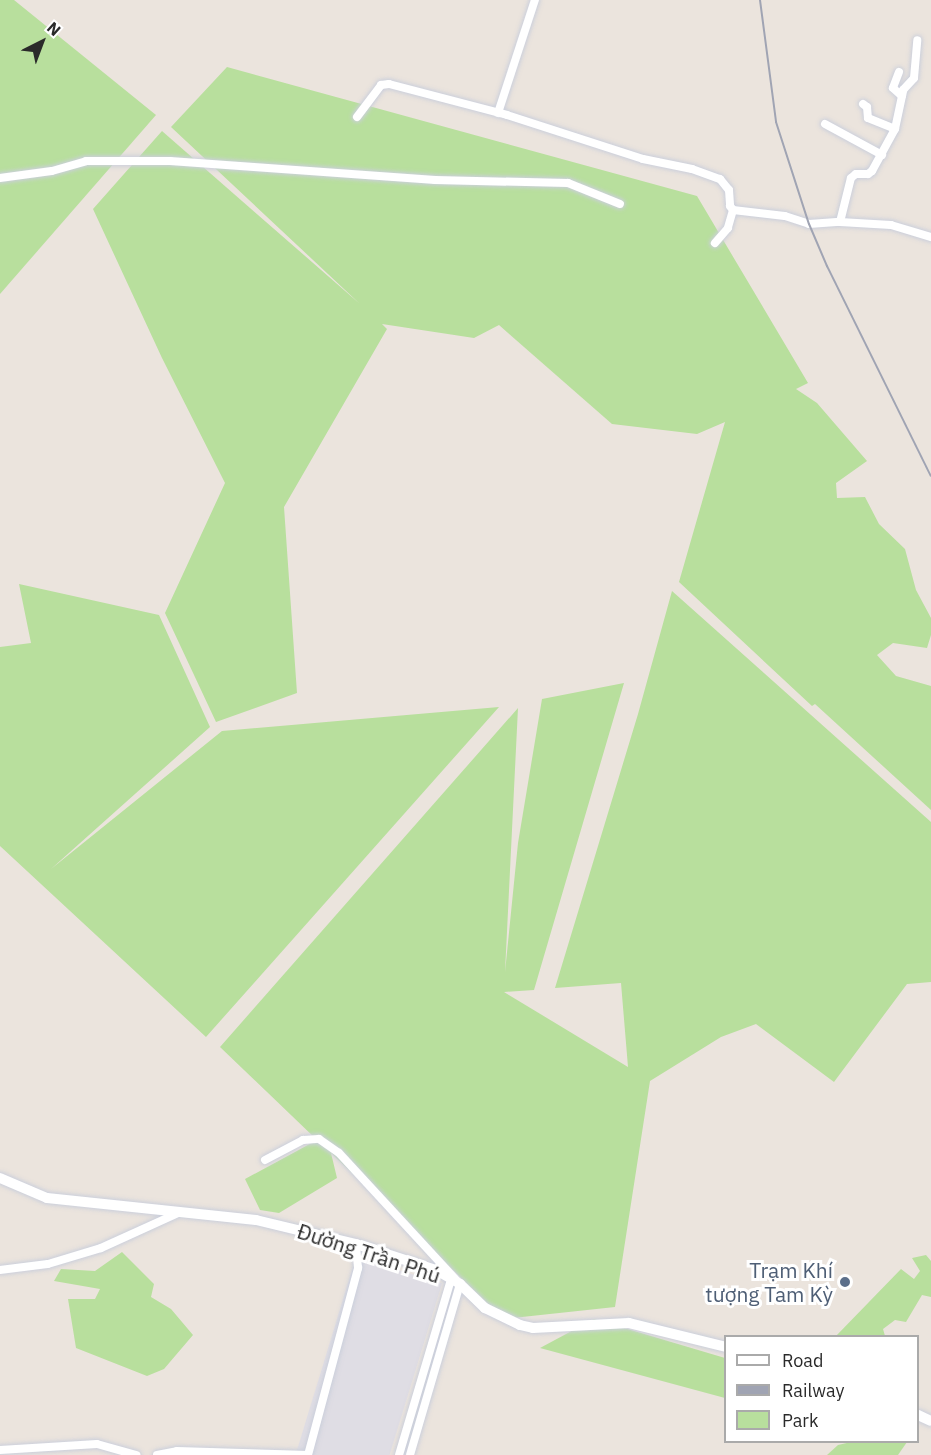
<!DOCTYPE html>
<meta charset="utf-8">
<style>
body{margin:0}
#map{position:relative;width:931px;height:1455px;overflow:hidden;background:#ebe4dd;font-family:"IBM Plex Sans",sans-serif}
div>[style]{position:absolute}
.industrial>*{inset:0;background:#dfdde4;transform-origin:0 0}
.green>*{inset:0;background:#b8df9d}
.roads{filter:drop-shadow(0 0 2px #cbcfdb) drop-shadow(0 0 2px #cbcfdb)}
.street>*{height:8px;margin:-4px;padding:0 4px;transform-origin:4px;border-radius:4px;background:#fff}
.secondary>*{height:10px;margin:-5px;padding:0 5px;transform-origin:5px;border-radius:5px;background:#fff}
.rail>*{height:2px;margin:-1px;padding:0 1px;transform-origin:1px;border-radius:1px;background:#a0a4b3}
.dots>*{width:16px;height:16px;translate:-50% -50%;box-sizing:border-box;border:3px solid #fff;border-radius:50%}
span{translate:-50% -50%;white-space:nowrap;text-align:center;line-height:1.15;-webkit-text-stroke:6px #fff;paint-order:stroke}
.street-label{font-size:21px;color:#2a2a2a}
.service-label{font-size:21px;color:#4e5e75}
.right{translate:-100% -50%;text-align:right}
.legend{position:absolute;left:724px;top:1335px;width:195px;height:108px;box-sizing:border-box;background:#fff;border:2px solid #aaa;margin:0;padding:8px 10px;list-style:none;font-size:18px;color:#2a2a2a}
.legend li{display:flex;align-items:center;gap:12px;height:30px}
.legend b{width:30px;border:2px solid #aaa}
.north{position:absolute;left:12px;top:12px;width:60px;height:60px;-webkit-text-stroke:4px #fff;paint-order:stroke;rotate:42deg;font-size:16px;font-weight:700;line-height:24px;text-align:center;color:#2a2a2a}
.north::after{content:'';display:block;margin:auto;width:21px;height:27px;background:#2a2a2a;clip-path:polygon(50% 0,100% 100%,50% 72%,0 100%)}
</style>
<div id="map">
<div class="industrial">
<i style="left:356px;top:1257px;width:90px;height:207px;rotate:17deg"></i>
</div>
<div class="green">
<i style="clip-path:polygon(0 0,14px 0,156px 115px,0 294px)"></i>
<i style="clip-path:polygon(227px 67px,697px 196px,808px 383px,796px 389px,817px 403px,867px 461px,836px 483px,837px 498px,865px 497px,879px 524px,905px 549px,916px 590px,931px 618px,931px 635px,927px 648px,893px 643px,877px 655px,896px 676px,931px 686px,931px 810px,815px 704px,812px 706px,679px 582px,725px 422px,697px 434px,612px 424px,499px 325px,474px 338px,382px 324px,387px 329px,284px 507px,297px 693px,216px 722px,165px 613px,225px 483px,162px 358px,93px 209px,162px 131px,360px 304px,171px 127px)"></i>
<i style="clip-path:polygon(19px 584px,159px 615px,210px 727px,51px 869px,222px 731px,499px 707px,206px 1037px,0 846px,0 647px,31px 643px)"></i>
<i style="clip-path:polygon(672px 591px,931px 822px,931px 982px,907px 984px,834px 1082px,756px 1024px,721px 1037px,650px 1081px,615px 1307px,504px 1319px,331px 1153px,337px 1178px,279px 1213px,260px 1210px,245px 1179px,317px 1140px,220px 1047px,518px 708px,505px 972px,518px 843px,542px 699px,624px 683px,534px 990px,504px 992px,628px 1067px,621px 983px,555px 988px,638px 714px)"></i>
<i style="clip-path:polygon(122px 1252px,154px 1284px,151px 1297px,171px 1309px,193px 1335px,164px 1369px,147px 1376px,76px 1348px,68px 1299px,95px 1299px,100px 1289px,54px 1281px,61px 1269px,95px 1271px)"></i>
<i style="clip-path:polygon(926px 1255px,931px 1261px,931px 1297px,922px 1295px,906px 1322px,895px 1320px,883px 1329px,885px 1336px,836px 1336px,901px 1269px,914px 1279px,920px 1271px,912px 1258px)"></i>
<i style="clip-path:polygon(594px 1319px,725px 1358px,725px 1398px,540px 1348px)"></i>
<i style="clip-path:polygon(851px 1442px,907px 1442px,898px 1455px,827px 1455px,838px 1445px)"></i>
</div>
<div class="roads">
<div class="street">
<i style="left:899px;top:72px;width:17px;rotate:111deg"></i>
<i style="left:893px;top:88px;width:12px;rotate:42deg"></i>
<i style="left:863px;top:104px;width:5px;rotate:37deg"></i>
<i style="left:867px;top:107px;width:11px;rotate:85deg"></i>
<i style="left:868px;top:118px;width:29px;rotate:22deg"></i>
<i style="left:498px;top:113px;width:119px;rotate:-71.9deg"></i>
<i style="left:357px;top:117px;width:40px;rotate:-53deg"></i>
<i style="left:381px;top:85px;width:8px;rotate:-7deg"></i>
<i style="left:389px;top:84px;width:122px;rotate:14.7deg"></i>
<i style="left:507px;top:115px;width:143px;rotate:17.9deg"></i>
<i style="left:643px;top:159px;width:50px;rotate:11.5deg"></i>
<i style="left:692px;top:169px;width:30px;rotate:20deg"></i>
<i style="left:720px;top:179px;width:14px;rotate:51deg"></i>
<i style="left:729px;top:190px;width:16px;rotate:86deg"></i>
<i style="left:730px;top:206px;width:5px;rotate:53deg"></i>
<i style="left:733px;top:210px;width:19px;rotate:106deg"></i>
<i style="left:728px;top:228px;width:20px;rotate:131deg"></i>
<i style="left:825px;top:124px;width:65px;rotate:28.5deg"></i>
<i style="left:0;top:178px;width:52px;rotate:-7.7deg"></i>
<i style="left:52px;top:171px;width:35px;rotate:-16deg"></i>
<i style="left:86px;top:161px;width:84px"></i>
<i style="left:170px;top:161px;width:266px;rotate:4.1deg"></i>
<i style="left:435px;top:180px;width:133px;rotate:1.3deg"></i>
<i style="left:568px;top:183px;width:56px;rotate:22deg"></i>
<i style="left:733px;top:210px;width:52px;rotate:6.6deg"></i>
<i style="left:785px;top:216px;width:25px;rotate:18deg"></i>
<i style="left:809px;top:224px;width:31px;rotate:-4deg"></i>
<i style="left:840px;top:222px;width:51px;rotate:3.4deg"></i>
<i style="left:891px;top:225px;width:42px;rotate:16.7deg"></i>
<i style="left:840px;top:222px;width:45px;rotate:-76deg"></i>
<i style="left:851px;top:178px;width:6px;rotate:-39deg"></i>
<i style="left:856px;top:174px;width:12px"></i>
<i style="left:868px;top:174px;width:5px;rotate:-37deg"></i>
<i style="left:872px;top:171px;width:48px;rotate:-61.3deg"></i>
<i style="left:895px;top:129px;width:40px;rotate:-78deg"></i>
<i style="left:903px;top:90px;width:16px;rotate:-47deg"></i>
<i style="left:914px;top:78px;width:38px;rotate:-85deg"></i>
<i style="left:265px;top:1160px;width:43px;rotate:-27.8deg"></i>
<i style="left:303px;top:1140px;width:16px;rotate:-4deg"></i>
<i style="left:319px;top:1139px;width:24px;rotate:35deg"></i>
<i style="left:339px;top:1153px;width:178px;rotate:47.3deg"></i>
<i style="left:460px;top:1284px;width:178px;rotate:106.3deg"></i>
<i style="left:0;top:1270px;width:48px;rotate:-7.1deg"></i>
<i style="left:48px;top:1264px;width:55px;rotate:-16.8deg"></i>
<i style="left:101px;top:1248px;width:85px;rotate:-24.4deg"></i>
<i style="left:0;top:1450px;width:97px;rotate:-3.5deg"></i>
<i style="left:97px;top:1444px;width:41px;rotate:15.8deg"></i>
<i style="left:157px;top:1455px;width:20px;rotate:-11deg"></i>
<i style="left:177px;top:1451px;width:131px;rotate:1.7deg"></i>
<i style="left:308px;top:1455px;width:194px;rotate:-75deg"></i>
<i style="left:358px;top:1268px;width:24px;rotate:-95deg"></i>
<i style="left:399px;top:1455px;width:184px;rotate:-73.5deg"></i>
</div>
<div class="secondary">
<i style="left:0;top:1178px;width:51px;rotate:23.1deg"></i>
<i style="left:47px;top:1198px;width:210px;rotate:6deg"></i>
<i style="left:256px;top:1220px;width:103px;rotate:13.5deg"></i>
<i style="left:356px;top:1244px;width:84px;rotate:18deg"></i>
<i style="left:436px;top:1270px;width:28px;rotate:30deg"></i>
<i style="left:460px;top:1284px;width:35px;rotate:44deg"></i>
<i style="left:485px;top:1308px;width:39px;rotate:26deg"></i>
<i style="left:520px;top:1325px;width:13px;rotate:13deg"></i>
<i style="left:533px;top:1328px;width:96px;rotate:-3deg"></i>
<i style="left:629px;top:1323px;width:100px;rotate:13.9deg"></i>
<i style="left:918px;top:1415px;width:14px;rotate:25deg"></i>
</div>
</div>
<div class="rail">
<i style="left:760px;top:0;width:123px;rotate:82.5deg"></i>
<i style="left:776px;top:122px;width:107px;rotate:72.1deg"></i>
<i style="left:809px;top:224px;width:46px;rotate:66.8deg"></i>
<i style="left:827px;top:266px;width:234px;rotate:63.7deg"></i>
</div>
<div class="dots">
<i style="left:845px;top:1282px;background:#5c6f8a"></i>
</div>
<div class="street-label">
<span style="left:369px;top:1253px;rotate:18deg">Đường Trần Phú</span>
</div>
<div class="service-label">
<span class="right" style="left:833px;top:1282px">Trạm Khí<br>tượng Tam Kỳ</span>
</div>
<ul class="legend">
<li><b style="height:8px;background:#fff"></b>Road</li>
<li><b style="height:8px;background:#a0a4b3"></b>Railway</li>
<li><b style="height:16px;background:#b8df9d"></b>Park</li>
</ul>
<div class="north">N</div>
</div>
